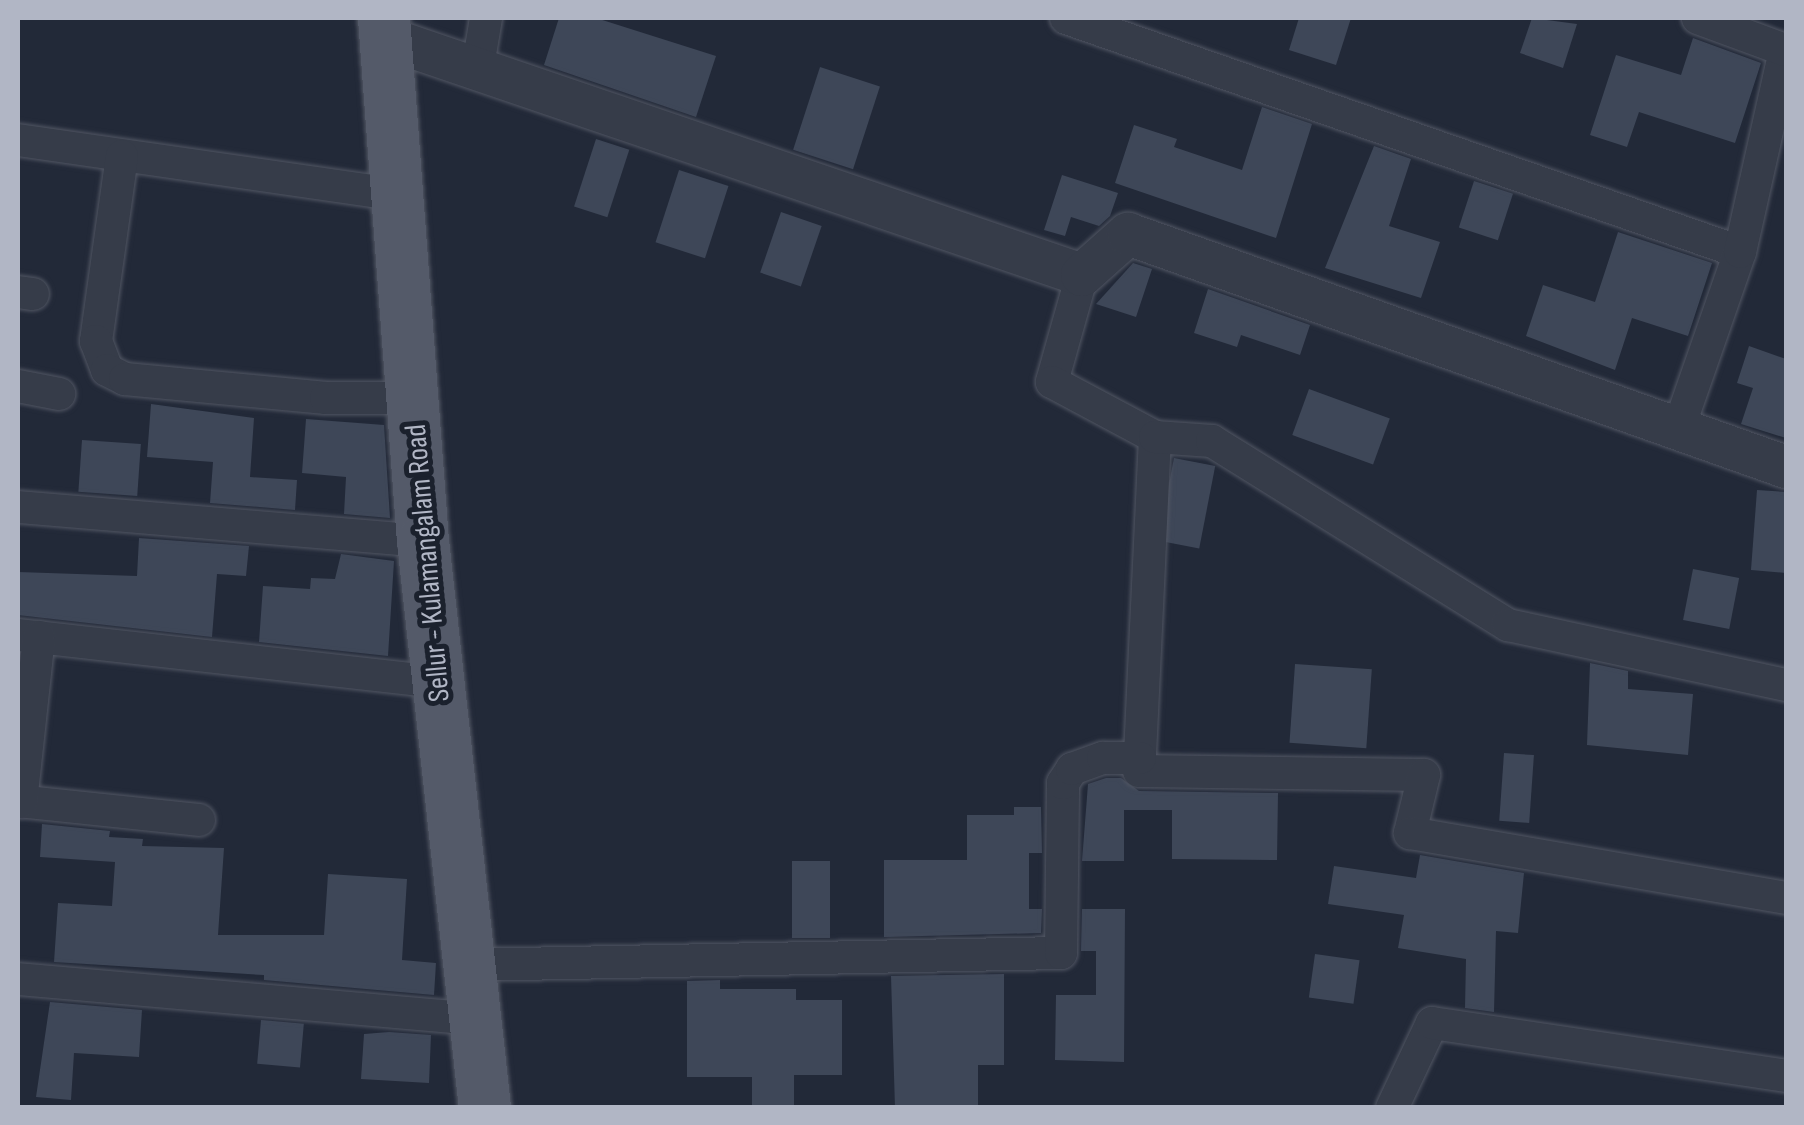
<!DOCTYPE html>
<style>
body{margin:0}
#map{position:relative;width:1804px;height:1125px;overflow:hidden;background:#222938;font-family:"Sofia Sans Condensed",sans-serif}
div>[style]{position:absolute}
.building>*{inset:0;background:#3e4758;transform-origin:0 0}
.roads{filter:drop-shadow(0 0 2px #515663) drop-shadow(0 0 2px #515663)}
.minor>*{height:32px;margin:-16px;padding:0 16px;transform-origin:16px;border-radius:16px;background:#363c49}
.tertiary>*{height:42px;margin:-21px;padding:0 21px;transform-origin:21px;border-radius:21px;background:#363c49}
.primary>*{height:52px;margin:-26px;padding:0 26px;transform-origin:26px;border-radius:26px;background:#545a69}
span{translate:-50% -50%;white-space:nowrap;text-align:center;line-height:1.15;-webkit-text-stroke:10px #1b212d;paint-order:stroke}
.street-label{font-size:30px;color:#b1b6c5}
.frame{position:absolute;inset:0;border:20px solid #b1b6c5;pointer-events:none}
</style>
<div id="map">
<div class="building">
<i style="clip-path:polygon(559px 18px,596px 18px,716px 56px,696px 117px,544px 65px)"></i>
<i style="clip-path:polygon(1299px 18px,1351px 18px,1336px 65px,1289px 50px)"></i>
<i style="clip-path:polygon(1532px 18px,1577px 24px,1563px 68px,1520px 53px)"></i>
<i style="clip-path:polygon(1693px 38px,1761px 63px,1735px 143px,1639px 112px,1627px 147px,1590px 135px,1616px 55px,1681px 75px)"></i>
<i style="left:820px;top:67px;width:63px;height:87px;rotate:18deg"></i>
<i style="clip-path:polygon(1262px 107px,1312px 124px,1276px 238px,1115px 183px,1134px 125px,1177px 139px,1174px 147px,1242px 170px)"></i>
<i style="left:596px;top:139px;width:35px;height:71px;rotate:18deg"></i>
<i style="clip-path:polygon(1374px 146px,1411px 159px,1389px 226px,1440px 242px,1421px 298px,1325px 268px)"></i>
<i style="left:679px;top:170px;width:52px;height:76px;rotate:18deg"></i>
<i style="clip-path:polygon(1062px 175px,1118px 193px,1110px 216px,1099px 226px,1071px 217px,1065px 236px,1044px 230px)"></i>
<i style="left:1474px;top:181px;width:41px;height:49px;rotate:18deg"></i>
<i style="left:781px;top:212px;width:43px;height:64px;rotate:19deg"></i>
<i style="clip-path:polygon(1618px 232px,1712px 263px,1688px 336px,1632px 318px,1615px 370px,1526px 336px,1543px 285px,1595px 302px)"></i>
<i style="clip-path:polygon(1133px 263px,1152px 269px,1136px 317px,1096px 304px)"></i>
<i style="clip-path:polygon(1208px 289px,1310px 325px,1300px 355px,1241px 335px,1237px 347px,1194px 333px)"></i>
<i style="clip-path:polygon(1749px 346px,1786px 359px,1786px 438px,1741px 424px,1753px 388px,1737px 383px)"></i>
<i style="left:1309px;top:389px;width:86px;height:49px;rotate:20deg"></i>
<i style="clip-path:polygon(151px 404px,254px 418px,250px 477px,297px 480px,295px 510px,210px 503px,213px 462px,147px 457px)"></i>
<i style="clip-path:polygon(306px 419px,384px 425px,390px 518px,344px 514px,346px 477px,302px 473px)"></i>
<i style="left:82px;top:440px;width:59px;height:52px;rotate:4deg"></i>
<i style="left:1174px;top:458px;width:42px;height:84px;rotate:11deg"></i>
<i style="clip-path:polygon(1757px 490px,1786px 492px,1786px 573px,1751px 570px)"></i>
<i style="clip-path:polygon(139px 538px,249px 546px,246px 576px,217px 574px,212px 637px,18px 615px,18px 572px,137px 576px)"></i>
<i style="clip-path:polygon(341px 554px,394px 561px,388px 656px,259px 642px,263px 586px,310px 589px,311px 578px,335px 579px)"></i>
<i style="left:1693px;top:569px;width:47px;height:52px;rotate:11deg"></i>
<i style="clip-path:polygon(1590px 663px,1628px 671px,1628px 689px,1693px 694px,1688px 755px,1587px 745px)"></i>
<i style="left:1295px;top:664px;width:77px;height:79px;rotate:4deg"></i>
<i style="left:1504px;top:753px;width:30px;height:68px;rotate:4deg"></i>
<i style="clip-path:polygon(1106px 778px,1121px 778px,1139px 791px,1278px 793px,1277px 860px,1172px 859px,1172px 810px,1124px 810px,1124px 861px,1082px 861px,1088px 784px)"></i>
<i style="clip-path:polygon(1014px 807px,1041px 807px,1042px 853px,1029px 853px,1029px 909px,1042px 909px,1041px 933px,884px 937px,884px 860px,967px 860px,967px 815px,1014px 815px)"></i>
<i style="clip-path:polygon(42px 824px,110px 831px,109px 837px,143px 839px,142px 846px,224px 848px,218px 935px,324px 935px,328px 874px,407px 879px,402px 960px,436px 963px,434px 995px,264px 980px,264px 975px,54px 962px,58px 903px,112px 906px,115px 862px,40px 857px)"></i>
<i style="clip-path:polygon(1420px 855px,1524px 873px,1518px 933px,1496px 931px,1494px 1012px,1465px 1008px,1466px 959px,1398px 948px,1404px 915px,1328px 904px,1334px 866px,1416px 878px)"></i>
<i style="left:792px;top:861px;width:38px;height:77px"></i>
<i style="clip-path:polygon(1082px 909px,1125px 909px,1124px 1062px,1055px 1060px,1056px 995px,1096px 995px,1096px 951px,1081px 951px)"></i>
<i style="left:1315px;top:954px;width:45px;height:44px;rotate:8deg"></i>
<i style="clip-path:polygon(1004px 974px,1004px 1065px,978px 1065px,978px 1108px,895px 1108px,891px 976px)"></i>
<i style="clip-path:polygon(720px 980px,720px 989px,796px 989px,796px 1000px,842px 1000px,842px 1075px,794px 1075px,794px 1108px,752px 1108px,752px 1077px,687px 1077px,687px 981px)"></i>
<i style="clip-path:polygon(50px 1002px,142px 1010px,139px 1057px,74px 1053px,71px 1100px,36px 1097px)"></i>
<i style="left:261px;top:1020px;width:43px;height:44px;rotate:5deg"></i>
<i style="clip-path:polygon(389px 1032px,431px 1035px,429px 1083px,361px 1079px,364px 1034px)"></i>
</div>
<div class="roads">
<div class="minor">
<i style="left:1066px;top:18px;width:713px;rotate:19.15deg"></i>
<i style="left:478px;top:66px;width:49px;rotate:-80.5deg"></i>
<i style="left:18px;top:140px;width:381px;rotate:8.2deg"></i>
<i style="left:122px;top:156px;width:187px;rotate:98deg"></i>
<i style="left:96px;top:341px;width:31px;rotate:69deg"></i>
<i style="left:107px;top:370px;width:20px;rotate:27deg"></i>
<i style="left:125px;top:379px;width:202px;rotate:5.4deg"></i>
<i style="left:326px;top:398px;width:87px"></i>
<i style="left:1082px;top:275px;width:111px;rotate:105.7deg"></i>
<i style="left:1052px;top:382px;width:117px;rotate:28.1deg"></i>
<i style="left:1155px;top:437px;width:334px;rotate:92.7deg"></i>
<i style="left:1139px;top:771px;width:285px;rotate:0.8deg"></i>
<i style="left:1424px;top:775px;width:60px;rotate:103.6deg"></i>
<i style="left:1410px;top:833px;width:382px;rotate:9.8deg"></i>
<i style="left:18px;top:292px;width:15px;rotate:8deg"></i>
<i style="left:18px;top:386px;width:42px;rotate:11deg"></i>
<i style="left:1678px;top:430px;width:188px;rotate:-70.8deg"></i>
<i style="left:1740px;top:252px;width:207px;rotate:-77.4deg"></i>
<i style="left:1785px;top:50px;width:93px;rotate:-159.8deg"></i>
<i style="left:1155px;top:437px;width:57px;rotate:4deg"></i>
<i style="left:1212px;top:441px;width:349px;rotate:31.9deg"></i>
<i style="left:1508px;top:625px;width:284px;rotate:12.2deg"></i>
<i style="left:18px;top:507px;width:406px;rotate:4.8deg"></i>
<i style="left:18px;top:635px;width:423px;rotate:6.4deg"></i>
<i style="left:18px;top:801px;width:182px;rotate:6deg"></i>
<i style="left:21px;top:802px;width:166px;rotate:-83.8deg"></i>
<i style="left:468px;top:965px;width:593px;rotate:-1.16deg"></i>
<i style="left:1061px;top:953px;width:170px;rotate:-89.3deg"></i>
<i style="left:1063px;top:783px;width:17px;rotate:-57deg"></i>
<i style="left:1072px;top:769px;width:33px;rotate:-20deg"></i>
<i style="left:1103px;top:758px;width:37px"></i>
<i style="left:18px;top:979px;width:458px;rotate:5deg"></i>
<i style="left:1392px;top:1108px;width:94px;rotate:-64.8deg"></i>
<i style="left:1432px;top:1023px;width:358px;rotate:8.5deg"></i>
</div>
<div class="tertiary">
<i style="left:386px;top:38px;width:735px;rotate:18.8deg"></i>
<i style="left:1082px;top:275px;width:62px;rotate:-41.7deg"></i>
<i style="left:1128px;top:234px;width:698px;rotate:19.5deg"></i>
</div>
<div class="primary">
<i style="left:384px;top:18px;width:524px;rotate:85.74deg"></i>
<i style="left:423px;top:541px;width:570px;rotate:83.76deg"></i>
</div>
</div>
<div class="street-label">
<span style="left:428px;top:563px;rotate:-95deg">Sellur - Kulamangalam Road</span>
</div>
<div class="frame"></div>
</div>
